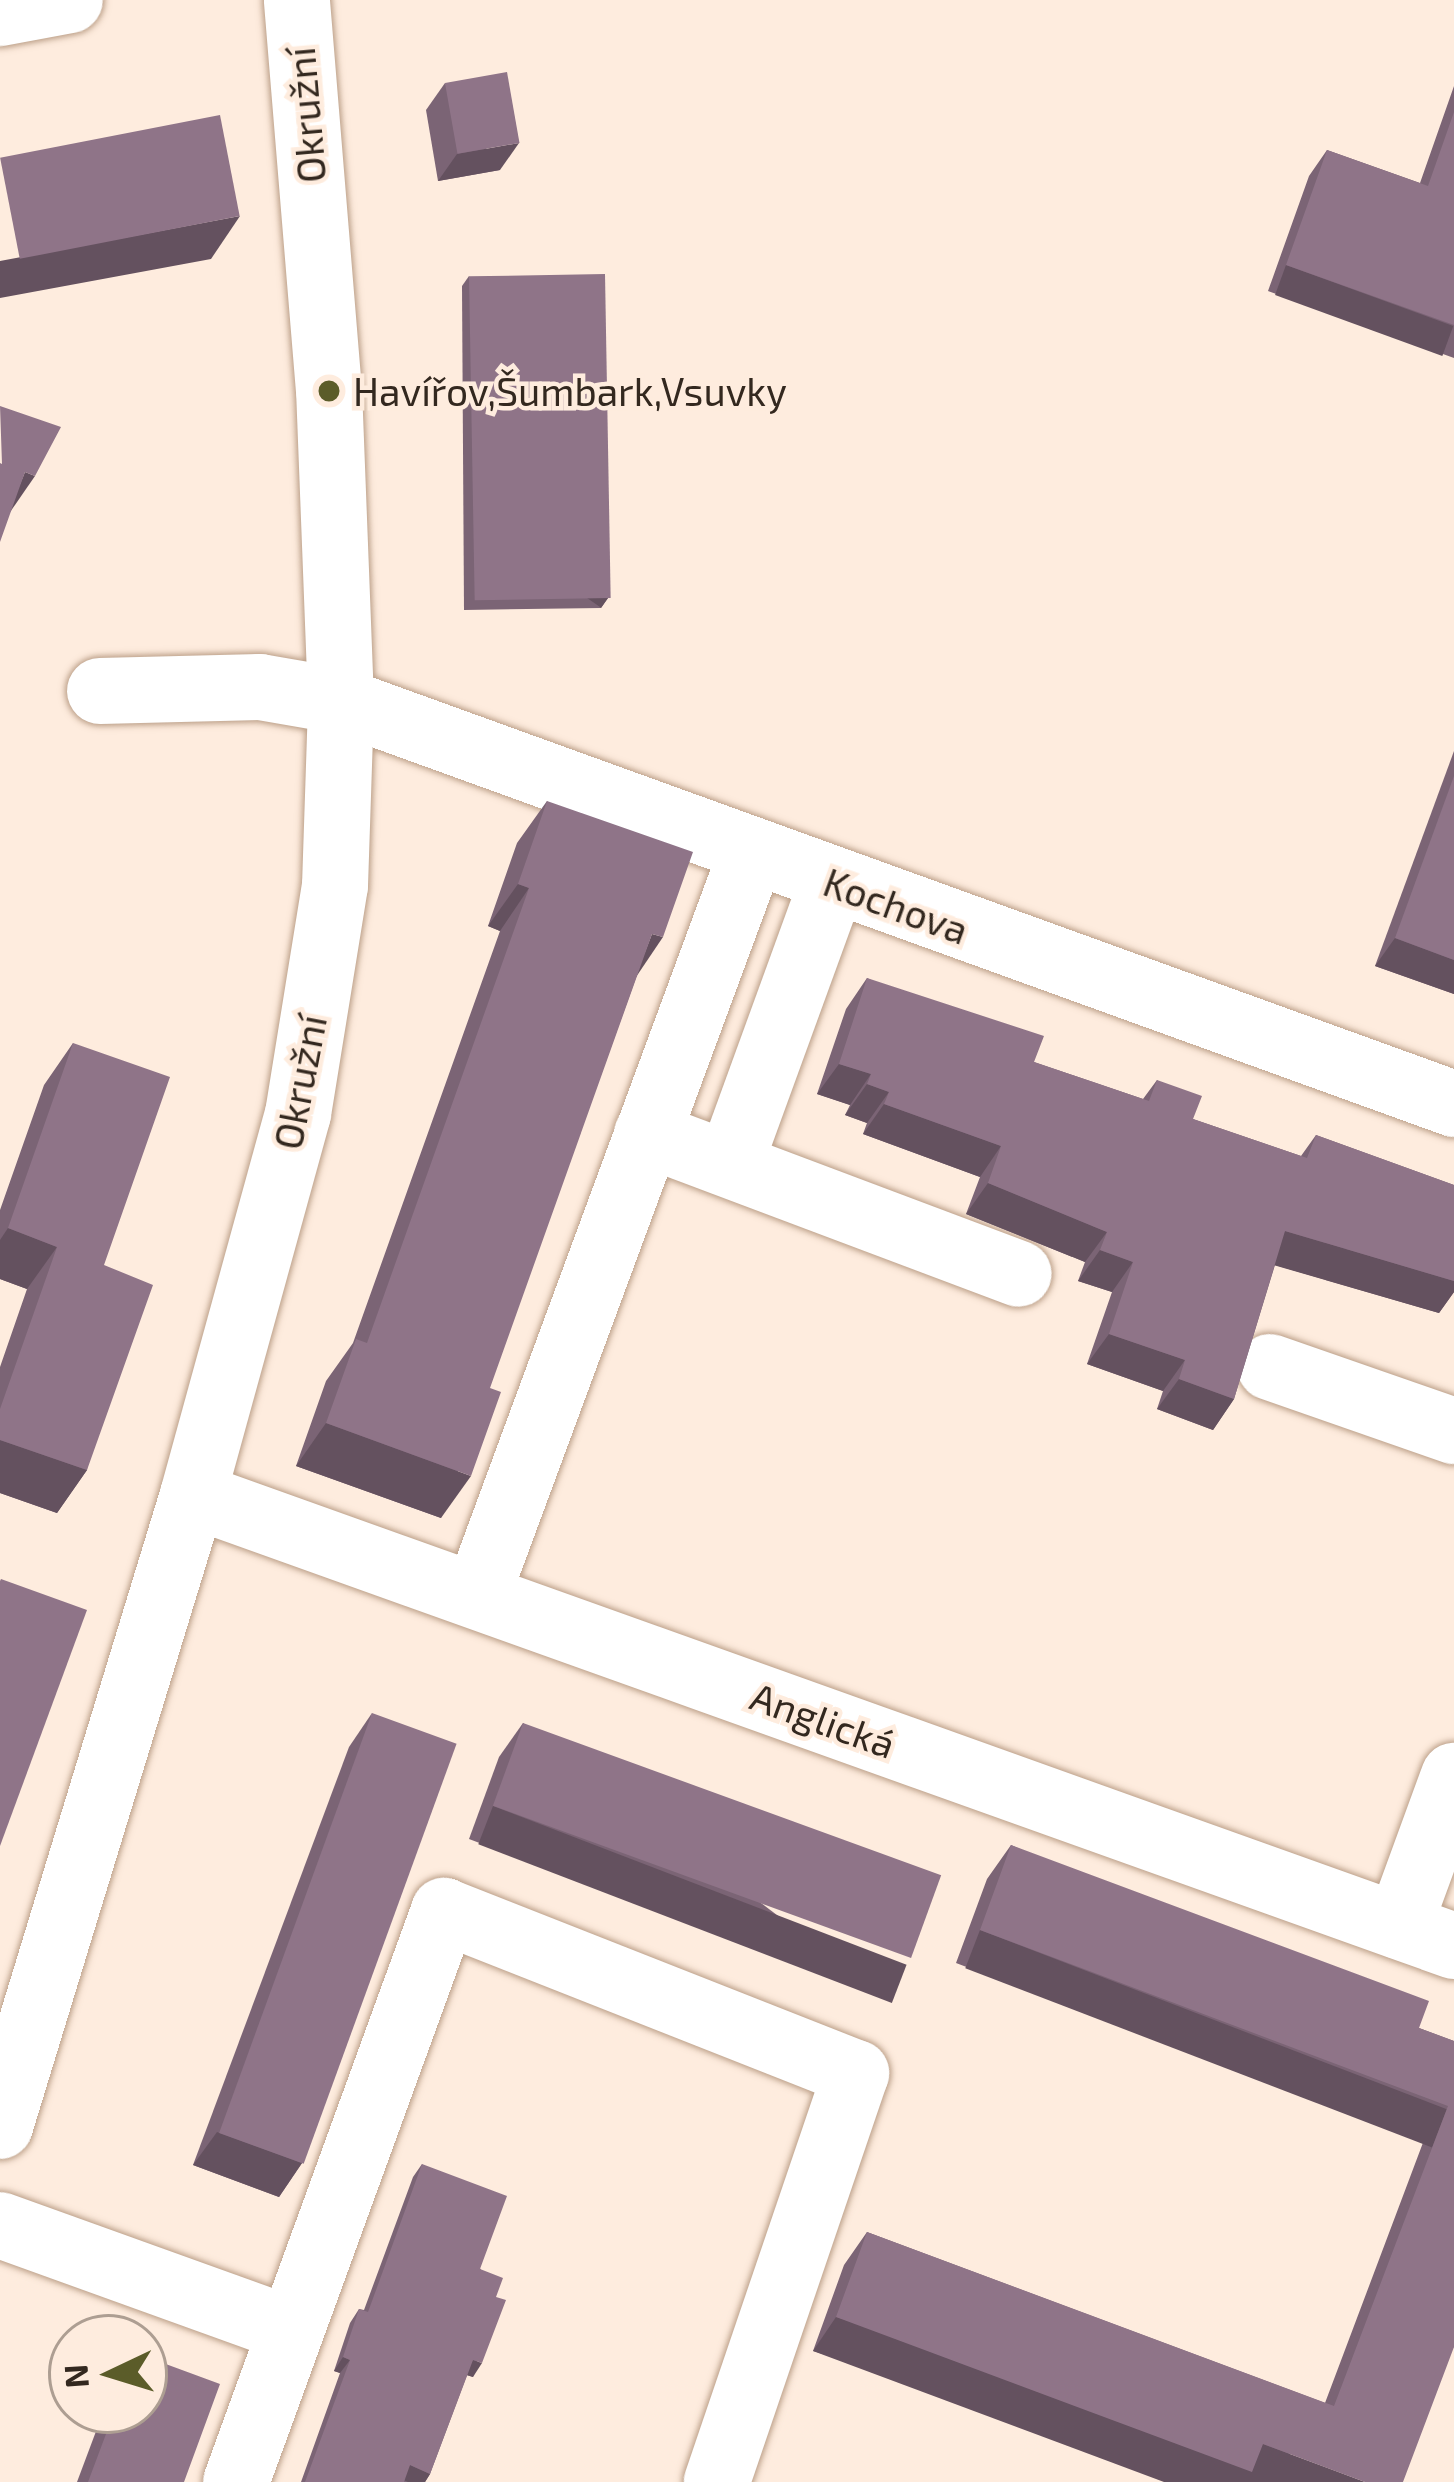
<!DOCTYPE html>
<meta charset="utf-8">
<style>
body{margin:0}
#map{position:relative;width:1454px;height:2482px;overflow:hidden;background:#feecde;font-family:"Exo 2",sans-serif}
div>[style]{position:absolute}
.roads{filter:drop-shadow(0 0 3px #bca089) drop-shadow(0 0 3px #bca089)}
.minor>*{height:66px;margin:-33px;padding:0 33px;transform-origin:33px;border-radius:33px;background:#fff}
.wall>*{inset:0;background:#7b6475}
.shaded-wall>*{inset:0;background:#64515f;transform-origin:0 0}
.building>*{inset:0;background:#8f7488;transform-origin:0 0}
.dots>*{width:33px;height:33px;translate:-50% -50%;box-sizing:border-box;border:6px solid #feecde;border-radius:50%}
span{translate:-50% -50%;white-space:nowrap;text-align:center;line-height:1.15;-webkit-text-stroke:9px #feecde;paint-order:stroke}
.street-label{font-size:39px;color:#33281f}
.poi-label{font-size:39px;color:#33281f}
.left{translate:0 -50%;text-align:left}
.north{position:absolute;left:48px;top:2314px;width:120px;height:120px;box-sizing:border-box;background:#feecde;border:3px solid #ad9e92;border-radius:50%;rotate:266deg;font-size:33px;font-weight:700;line-height:48px;text-align:center;color:#33281f}
.north::after{content:'';display:block;margin:auto;width:42px;height:54px;background:#5b5c29;clip-path:polygon(50% 0,100% 100%,50% 72%,0 100%)}
</style>
<div id="map">
<div class="roads">
<div class="minor">
<i style="left:0;top:13px;width:71px;rotate:-10.5deg"></i>
<i style="left:100px;top:691px;width:160px;rotate:-1.4deg"></i>
<i style="left:260px;top:687px;width:82px;rotate:9.8deg"></i>
<i style="left:341px;top:701px;width:1184px;rotate:19.9deg"></i>
<i style="left:647px;top:1134px;width:397px;rotate:20.6deg"></i>
<i style="left:731px;top:1161px;width:296px;rotate:-70deg"></i>
<i style="left:1270px;top:1367px;width:195px;rotate:19.2deg"></i>
<i style="left:193px;top:1495px;width:1339px;rotate:19.68deg"></i>
<i style="left:477px;top:1596px;width:790px;rotate:-69.71deg"></i>
<i style="left:1399px;top:1926px;width:160px;rotate:-69.9deg"></i>
<i style="left:0;top:2126px;width:660px;rotate:-72.99deg"></i>
<i style="left:193px;top:1495px;width:395px;rotate:-74.6deg"></i>
<i style="left:298px;top:1114px;width:231px;rotate:-80.8deg"></i>
<i style="left:335px;top:886px;width:185px;rotate:-88.1deg"></i>
<i style="left:341px;top:701px;width:310px;rotate:-92.2deg"></i>
<i style="left:329px;top:391px;width:392px;rotate:-94.7deg"></i>
<i style="left:0;top:2225px;width:309px;rotate:19.8deg"></i>
<i style="left:236px;top:2482px;width:608px;rotate:-69.98deg"></i>
<i style="left:444px;top:1911px;width:443px;rotate:21.5deg"></i>
<i style="left:856px;top:2073px;width:432px;rotate:108.8deg"></i>
</div>
</div>
<div class="wall">
<i style="clip-path:polygon(445px 83px,500px 170px,438px 181px,426px 110px)"></i>
<i style="clip-path:polygon(1454px 86px,1454px 358px,1268px 291px,1309px 176px,1327px 150px,1420px 183px)"></i>
<i style="clip-path:polygon(469px 276px,608px 598px,601px 608px,464px 610px,462px 286px)"></i>
<i style="clip-path:polygon(1454px 751px,1454px 994px,1375px 966px)"></i>
<i style="clip-path:polygon(547px 801px,637px 975px,441px 1518px,296px 1466px,326px 1381px,353px 1343px,500px 931px,488px 926px,517px 843px)"></i>
<i style="clip-path:polygon(867px 978px,1034px 1062px,1143px 1099px,1157px 1080px,1193px 1119px,1301px 1156px,1316px 1135px,1454px 1185px,1454px 1292px,1439px 1313px,1275px 1265px,1234px 1399px,1213px 1430px,1157px 1409px,1163px 1391px,1087px 1364px,1112px 1292px,1078px 1281px,1085px 1262px,966px 1214px,980px 1177px,863px 1134px,867px 1123px,845px 1115px,850px 1105px,817px 1094px,846px 1009px)"></i>
<i style="clip-path:polygon(73px 1043px,104px 1265px,87px 1470px,57px 1513px,0 1493px,0 1367px,27px 1289px,0 1279px,0 1210px,44px 1085px)"></i>
<i style="clip-path:polygon(372px 1713px,302px 2163px,279px 2197px,193px 2165px,349px 1747px)"></i>
<i style="clip-path:polygon(523px 1723px,884px 1996px,469px 1839px,499px 1757px)"></i>
<i style="clip-path:polygon(1011px 1845px,1419px 2028px,1454px 2041px,1454px 2347px,1247px 2481px,813px 2351px,844px 2265px,867px 2232px,1325px 2403px,1424px 2140px,956px 1963px,987px 1879px)"></i>
<i style="clip-path:polygon(422px 2164px,496px 2297px,473px 2377px,467px 2375px,430px 2474px,425px 2482px,301px 2482px,340px 2373px,334px 2371px,350px 2323px,359px 2309px,364px 2310px,413px 2177px)"></i>
<i style="clip-path:polygon(104px 2410px,144px 2410px,184px 2482px,77px 2482px)"></i>
</div>
<div class="shaded-wall">
<i style="clip-path:polygon(519px 143px,500px 170px,438px 181px,457px 154px)"></i>
<i style="clip-path:polygon(240px 216px,211px 259px,0 298px,0 261px)"></i>
<i style="left:1286px;top:265px;width:178px;height:32px;rotate:20deg"></i>
<i style="clip-path:polygon(25px 472px,35px 476px,6px 518px)"></i>
<i style="left:608px;top:598px;width:12px;height:137px;rotate:125deg"></i>
<i style="clip-path:polygon(518px 884px,529px 888px,500px 931px,488px 926px)"></i>
<i style="clip-path:polygon(652px 934px,663px 937px,634px 980px)"></i>
<i style="clip-path:polygon(1395px 938px,1454px 960px,1454px 994px,1375px 966px)"></i>
<i style="clip-path:polygon(839px 1064px,871px 1074px,850px 1105px,817px 1094px)"></i>
<i style="clip-path:polygon(867px 1084px,889px 1092px,867px 1123px,845px 1115px)"></i>
<i style="clip-path:polygon(884px 1104px,1001px 1146px,980px 1177px,863px 1134px)"></i>
<i style="clip-path:polygon(988px 1183px,1107px 1232px,1085px 1262px,966px 1214px)"></i>
<i style="clip-path:polygon(8px 1228px,57px 1247px,27px 1289px,0 1279px,0 1240px)"></i>
<i style="clip-path:polygon(1285px 1231px,1454px 1281px,1454px 1292px,1439px 1313px,1263px 1262px)"></i>
<i style="clip-path:polygon(1100px 1250px,1133px 1262px,1112px 1292px,1078px 1281px)"></i>
<i style="clip-path:polygon(1109px 1334px,1185px 1360px,1163px 1391px,1087px 1364px)"></i>
<i style="clip-path:polygon(1179px 1379px,1234px 1399px,1213px 1430px,1157px 1409px)"></i>
<i style="clip-path:polygon(326px 1423px,471px 1476px,441px 1518px,296px 1466px)"></i>
<i style="clip-path:polygon(0 1440px,87px 1470px,57px 1513px,0 1493px)"></i>
<i style="left:493px;top:1806px;width:443px;height:41px;rotate:21deg"></i>
<i style="left:980px;top:1930px;width:500px;height:41px;rotate:21deg"></i>
<i style="clip-path:polygon(217px 2132px,302px 2163px,279px 2197px,193px 2165px)"></i>
<i style="clip-path:polygon(836px 2317px,1263px 2444px,1365px 2482px,1164px 2482px,813px 2351px)"></i>
<i style="clip-path:polygon(343px 2357px,350px 2360px,340px 2373px,334px 2371px)"></i>
<i style="clip-path:polygon(473px 2360px,482px 2363px,473px 2377px,463px 2374px)"></i>
<i style="clip-path:polygon(410px 2465px,430px 2474px,425px 2482px,408px 2482px,401px 2479px)"></i>
</div>
<div class="building">
<i style="left:507px;top:72px;width:72px;height:63px;rotate:80deg"></i>
<i style="clip-path:polygon(1454px 112px,1454px 325px,1286px 265px,1327px 150px,1428px 186px)"></i>
<i style="left:220px;top:115px;width:103px;height:224px;rotate:79deg"></i>
<i style="left:605px;top:274px;width:324px;height:136px;rotate:89deg"></i>
<i style="clip-path:polygon(0 406px,61px 427px,35px 476px,25px 472px,0 542px,0 463px,2px 464px)"></i>
<i style="clip-path:polygon(1454px 776px,1454px 960px,1395px 938px)"></i>
<i style="clip-path:polygon(547px 801px,693px 852px,663px 937px,652px 934px,490px 1388px,501px 1392px,471px 1476px,326px 1423px,356px 1339px,367px 1343px,529px 888px,518px 884px)"></i>
<i style="clip-path:polygon(867px 978px,1044px 1036px,1034px 1062px,1149px 1101px,1157px 1080px,1202px 1096px,1193px 1119px,1307px 1158px,1316px 1135px,1454px 1185px,1454px 1281px,1285px 1231px,1234px 1399px,1179px 1379px,1185px 1360px,1109px 1334px,1133px 1262px,1100px 1250px,1107px 1232px,988px 1183px,1001px 1146px,884px 1104px,889px 1092px,867px 1084px,871px 1074px,839px 1064px)"></i>
<i style="clip-path:polygon(73px 1043px,170px 1077px,104px 1265px,153px 1285px,87px 1470px,0 1440px,0 1409px,57px 1247px,8px 1228px)"></i>
<i style="clip-path:polygon(1px 1579px,87px 1610px,0 1846px,0 1581px)"></i>
<i style="left:372px;top:1713px;width:90px;height:447px;rotate:20deg"></i>
<i style="left:523px;top:1723px;width:445px;height:88px;rotate:20deg"></i>
<i style="clip-path:polygon(1011px 1845px,1429px 2001px,1419px 2028px,1454px 2041px,1454px 2347px,1403px 2482px,1365px 2482px,1263px 2444px,1252px 2472px,836px 2317px,867px 2232px,1334px 2406px,1448px 2106px,980px 1930px)"></i>
<i style="clip-path:polygon(422px 2164px,507px 2196px,480px 2269px,503px 2278px,496px 2297px,506px 2300px,482px 2363px,473px 2360px,430px 2474px,410px 2465px,404px 2482px,305px 2482px,350px 2360px,343px 2357px,359px 2309px,368px 2312px)"></i>
<i style="clip-path:polygon(144px 2356px,220px 2384px,184px 2482px,88px 2482px,115px 2410px,144px 2410px)"></i>
</div>
<div class="dots">
<i style="left:329px;top:391px;background:#5b5c29"></i>
</div>
<div class="street-label">
<span style="left:306px;top:115px;rotate:-95deg">Okružní</span>
<span style="left:896px;top:906px;rotate:20deg">Kochova</span>
<span style="left:300px;top:1082px;rotate:-79deg">Okružní</span>
<span style="left:823px;top:1720px;rotate:20deg">Anglická</span>
</div>
<div class="poi-label">
<span class="left" style="left:353px;top:391px">Havířov,Šumbark,Vsuvky</span>
</div>
<div class="north">N</div>
</div>
